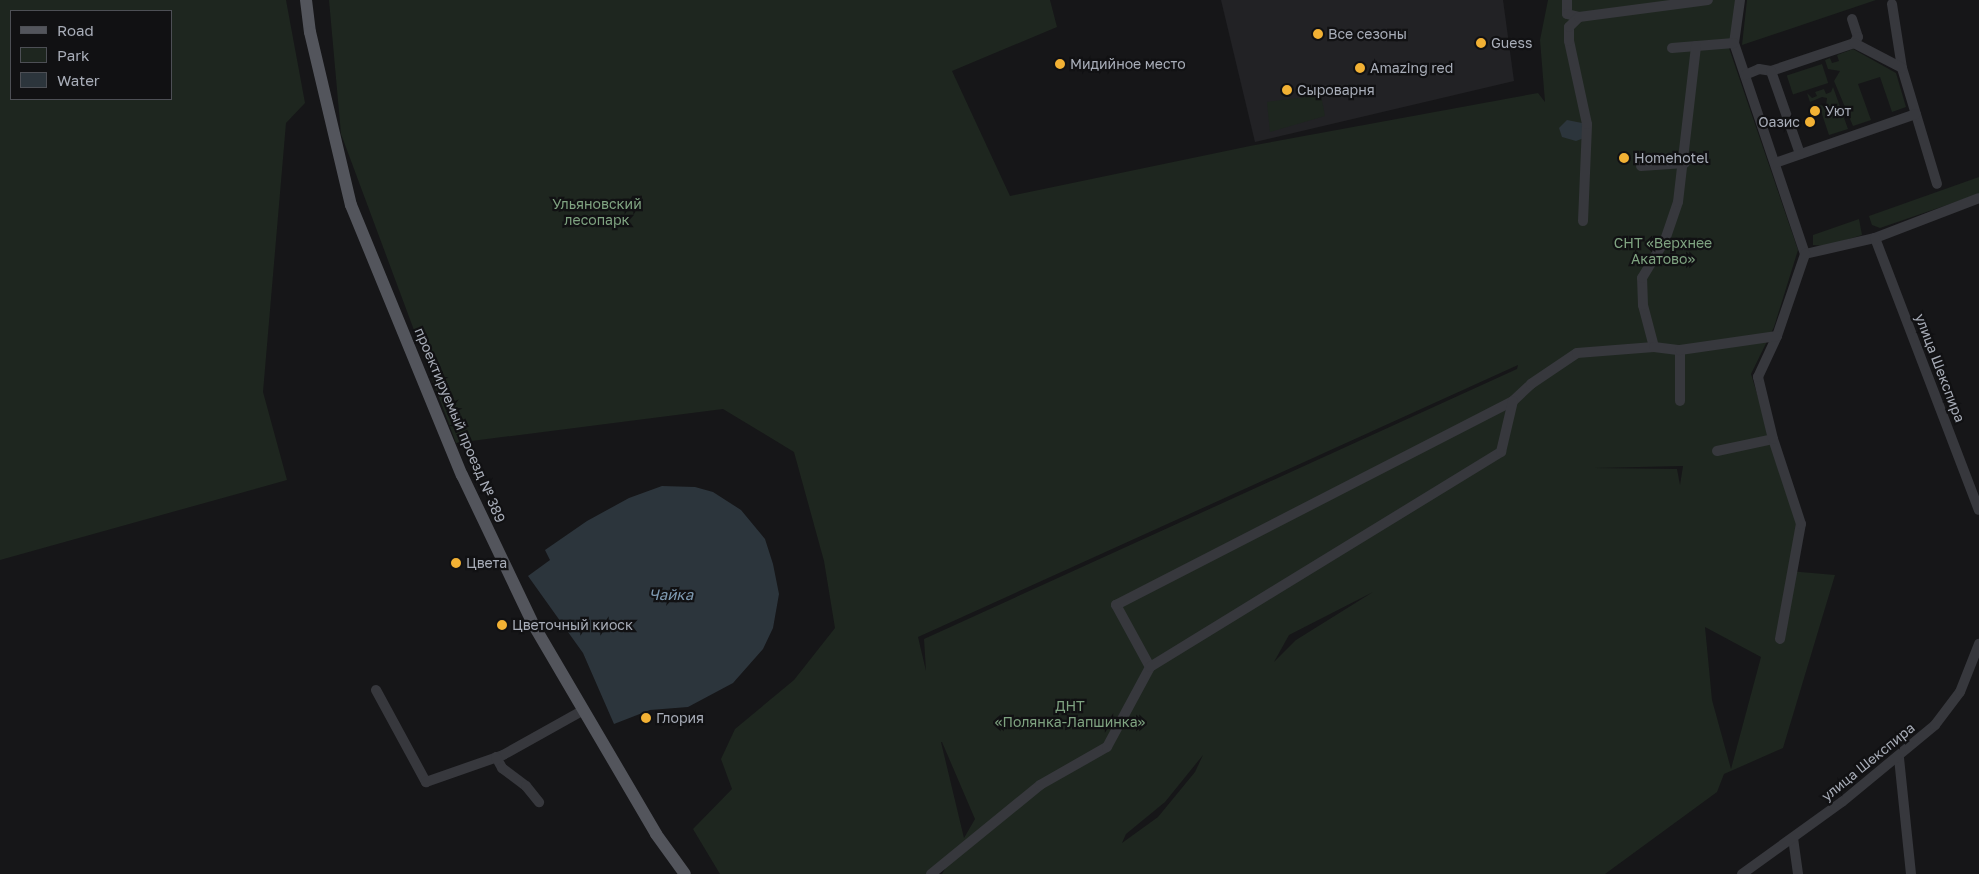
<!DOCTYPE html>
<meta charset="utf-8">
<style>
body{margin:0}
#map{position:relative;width:1979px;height:874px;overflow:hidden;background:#161618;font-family:"Golos Text",sans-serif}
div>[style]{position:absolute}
.built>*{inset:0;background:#222225}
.green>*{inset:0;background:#1e261f;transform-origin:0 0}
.water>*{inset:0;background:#2c353c}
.minor>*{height:10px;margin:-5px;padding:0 5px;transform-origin:5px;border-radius:5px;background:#37383d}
.major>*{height:12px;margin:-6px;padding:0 6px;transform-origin:6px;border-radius:6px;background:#53555c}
.dots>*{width:14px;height:14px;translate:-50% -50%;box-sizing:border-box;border:2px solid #111113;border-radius:50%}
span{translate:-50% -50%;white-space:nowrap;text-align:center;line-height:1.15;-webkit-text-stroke:4.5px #111113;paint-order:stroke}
.poi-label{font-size:14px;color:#a8adb8}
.left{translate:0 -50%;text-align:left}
.right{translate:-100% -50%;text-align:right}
.park-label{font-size:14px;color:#7fa381}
.street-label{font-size:14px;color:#a8adb8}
.water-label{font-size:15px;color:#7f9bb3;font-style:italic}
.legend{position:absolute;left:10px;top:10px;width:162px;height:90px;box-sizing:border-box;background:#111113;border:1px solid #4d4f55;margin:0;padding:6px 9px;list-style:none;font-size:15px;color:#a8adb8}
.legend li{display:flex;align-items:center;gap:10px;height:25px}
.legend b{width:25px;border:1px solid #4d4f55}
</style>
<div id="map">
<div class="built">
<i style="clip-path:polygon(1221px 0,1503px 0,1514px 81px,1255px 142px)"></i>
</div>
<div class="green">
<i style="clip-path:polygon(evenodd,0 0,286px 0,305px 103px,286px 123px,263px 392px,287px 480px,0 560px,0 0,11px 11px,171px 11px,171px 99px,11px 99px,11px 11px)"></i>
<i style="clip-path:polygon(evenodd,329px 0,1050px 0,1057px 27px,952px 71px,1010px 196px,1250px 146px,1538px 93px,1545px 102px,1540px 40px,1548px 0,1736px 0,1729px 48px,1798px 250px,1774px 327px,1751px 374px,1797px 523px,1789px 571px,1835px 575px,1783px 748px,1724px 774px,1717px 792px,1605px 874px,942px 874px,958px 847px,928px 874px,720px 874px,693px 829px,732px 789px,721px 759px,735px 729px,794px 680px,835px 628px,824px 561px,794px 452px,723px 409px,456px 443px,341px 134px,329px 0,1518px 365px,1517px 369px,924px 639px,926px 671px,918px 637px,1518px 365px,329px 0,1683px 466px,1680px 485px,1677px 469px,1594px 468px,1683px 466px,329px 0,1373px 592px,1296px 640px,1274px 662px,1289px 635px,1373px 592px,329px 0,1705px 627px,1761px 657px,1731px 769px,1712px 700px,1705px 627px,329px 0,942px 742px,975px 819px,964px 838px,941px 742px,942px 742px,329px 0,1203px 755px,1195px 772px,1158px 817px,1122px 843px,1126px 834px,1165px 802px,1203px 755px)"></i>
<i style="clip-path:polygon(1747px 0,1876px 0,1742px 45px)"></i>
<i style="clip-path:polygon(1853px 49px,1896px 73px,1906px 107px,1892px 112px,1880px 77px,1858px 84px,1871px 120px,1853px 126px,1834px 81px,1840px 71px,1828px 69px,1825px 60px,1830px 58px,1832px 63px,1839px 61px,1837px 55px)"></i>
<i style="left:1822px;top:64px;width:20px;height:37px;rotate:72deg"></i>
<i style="clip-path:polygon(1833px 87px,1848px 129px,1829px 135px,1819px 105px,1826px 106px,1827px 98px,1822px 97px,1810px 102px,1807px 93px,1812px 98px,1817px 96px,1815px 92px,1824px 89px,1826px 94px,1831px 92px)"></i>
<i style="clip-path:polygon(1321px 95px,1325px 116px,1270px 132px,1267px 102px)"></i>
<i style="clip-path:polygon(1979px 177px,1979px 194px,1880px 228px,1872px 225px,1869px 216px)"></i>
<i style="clip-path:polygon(1859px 219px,1862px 235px,1826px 246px,1813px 245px,1813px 235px)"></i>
</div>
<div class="water">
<i style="clip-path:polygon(1567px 120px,1582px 123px,1584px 138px,1576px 141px,1562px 137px,1559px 128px)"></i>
<i style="clip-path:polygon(662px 486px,695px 487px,713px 492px,741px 510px,765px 539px,773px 564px,779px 594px,773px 628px,763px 649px,733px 683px,688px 707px,650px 710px,614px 724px,583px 653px,528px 576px,550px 560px,545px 550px,587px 521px,629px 498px)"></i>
</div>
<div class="minor">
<i style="left:1567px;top:0;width:14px;rotate:90deg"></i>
<i style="left:1567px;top:14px;width:12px;rotate:14deg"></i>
<i style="left:1740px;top:0;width:43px;rotate:97.9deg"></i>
<i style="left:1734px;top:43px;width:223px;rotate:71.4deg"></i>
<i style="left:1805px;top:254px;width:72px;rotate:-12.9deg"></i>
<i style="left:1875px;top:238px;width:111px;rotate:-21deg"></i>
<i style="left:1892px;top:4px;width:65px;rotate:81.1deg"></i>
<i style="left:1902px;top:68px;width:121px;rotate:73.2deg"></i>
<i style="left:1852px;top:19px;width:19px;rotate:72deg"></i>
<i style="left:1858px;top:37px;width:7px;rotate:124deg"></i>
<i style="left:1672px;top:48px;width:62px;rotate:-4.6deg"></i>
<i style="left:1771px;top:71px;width:88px;rotate:-18.6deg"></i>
<i style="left:1854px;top:43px;width:54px;rotate:27.5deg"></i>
<i style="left:1745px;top:75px;width:15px;rotate:-23deg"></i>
<i style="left:1759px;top:69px;width:12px;rotate:9deg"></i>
<i style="left:1771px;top:71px;width:88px;rotate:70.7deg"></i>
<i style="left:1775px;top:163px;width:149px;rotate:-19.2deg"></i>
<i style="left:1641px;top:166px;width:44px;rotate:-3.9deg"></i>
<i style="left:1583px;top:221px;width:97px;rotate:-87.6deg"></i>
<i style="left:1587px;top:124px;width:85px;rotate:-102.2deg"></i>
<i style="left:1569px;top:41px;width:14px;rotate:-90deg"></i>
<i style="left:1569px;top:27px;width:14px;rotate:-45deg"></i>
<i style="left:1579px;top:17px;width:130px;rotate:-7.5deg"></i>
<i style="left:1875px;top:238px;width:291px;rotate:69.1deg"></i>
<i style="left:1654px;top:347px;width:43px;rotate:-104.7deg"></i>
<i style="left:1643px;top:305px;width:27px;rotate:-92deg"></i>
<i style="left:1642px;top:278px;width:44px;rotate:-58.8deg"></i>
<i style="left:1665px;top:240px;width:40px;rotate:-71.1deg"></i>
<i style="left:1678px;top:202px;width:157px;rotate:-83.4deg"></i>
<i style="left:1680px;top:401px;width:51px;rotate:-90deg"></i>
<i style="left:1717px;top:451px;width:57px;rotate:-12.1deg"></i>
<i style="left:1780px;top:639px;width:117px;rotate:-79.7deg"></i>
<i style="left:1801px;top:524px;width:89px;rotate:-108.2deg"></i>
<i style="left:1773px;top:439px;width:64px;rotate:-103.6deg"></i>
<i style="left:1758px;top:377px;width:45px;rotate:-65.1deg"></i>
<i style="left:1777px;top:336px;width:87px;rotate:-71.1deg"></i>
<i style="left:1150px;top:667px;width:71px;rotate:-118.7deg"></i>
<i style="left:1116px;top:605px;width:446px;rotate:-27.2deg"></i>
<i style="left:1513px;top:401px;width:25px;rotate:-43deg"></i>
<i style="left:1531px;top:384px;width:55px;rotate:-34deg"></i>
<i style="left:1577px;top:353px;width:77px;rotate:-4.5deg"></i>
<i style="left:1654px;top:347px;width:26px;rotate:7deg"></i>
<i style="left:1680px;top:350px;width:98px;rotate:-8.2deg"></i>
<i style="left:376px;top:690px;width:105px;rotate:61.5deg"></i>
<i style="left:426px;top:782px;width:82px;rotate:-19.3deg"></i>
<i style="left:503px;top:755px;width:90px;rotate:-29.1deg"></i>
<i style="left:496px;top:757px;width:13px;rotate:61deg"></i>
<i style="left:502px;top:768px;width:30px;rotate:37deg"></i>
<i style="left:526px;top:786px;width:21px;rotate:51deg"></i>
<i style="left:1899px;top:758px;width:117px;rotate:84.1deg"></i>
<i style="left:1793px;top:838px;width:36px;rotate:82deg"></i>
<i style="left:931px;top:874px;width:141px;rotate:-39.2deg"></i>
<i style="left:1040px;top:785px;width:77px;rotate:-29.6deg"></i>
<i style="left:1107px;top:747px;width:91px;rotate:-61.7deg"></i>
<i style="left:1150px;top:667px;width:412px;rotate:-31.5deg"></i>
<i style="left:1501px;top:452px;width:52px;rotate:-76.8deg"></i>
<i style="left:1742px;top:874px;width:123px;rotate:-35.8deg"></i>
<i style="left:1842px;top:802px;width:121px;rotate:-39.6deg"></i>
<i style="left:1935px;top:725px;width:41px;rotate:-52.9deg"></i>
<i style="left:1960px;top:692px;width:52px;rotate:-68.4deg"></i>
</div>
<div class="major">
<i style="left:306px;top:0;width:32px;rotate:83deg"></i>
<i style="left:310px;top:32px;width:178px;rotate:76.7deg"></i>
<i style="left:351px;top:205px;width:292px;rotate:67.7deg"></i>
<i style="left:462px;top:475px;width:165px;rotate:64.5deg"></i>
<i style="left:533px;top:624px;width:243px;rotate:59.6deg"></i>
<i style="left:656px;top:834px;width:49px;rotate:54.1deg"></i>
</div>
<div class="dots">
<i style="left:1318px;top:34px;background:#f2b134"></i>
<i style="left:1481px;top:43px;background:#f2b134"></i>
<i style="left:1060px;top:64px;background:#f2b134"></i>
<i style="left:1360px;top:68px;background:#f2b134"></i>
<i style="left:1287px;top:90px;background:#f2b134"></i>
<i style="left:1815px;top:111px;background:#f2b134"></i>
<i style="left:1810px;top:122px;background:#f2b134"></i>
<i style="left:1624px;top:158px;background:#f2b134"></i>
<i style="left:456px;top:563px;background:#f2b134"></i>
<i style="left:502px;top:625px;background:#f2b134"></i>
<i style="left:646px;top:718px;background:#f2b134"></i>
</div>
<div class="poi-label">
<span class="left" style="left:1328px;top:34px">Все сезоны</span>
<span class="left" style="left:1491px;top:43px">Guess</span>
<span class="left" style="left:1070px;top:64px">Мидийное место</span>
<span class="left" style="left:1370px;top:68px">Amazing red</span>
<span class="left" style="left:1297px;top:90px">Сыроварня</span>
<span class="left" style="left:1825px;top:111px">Уют</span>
<span class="right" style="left:1800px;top:122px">Оазис</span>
<span class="left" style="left:1634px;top:158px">Homehotel</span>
<span class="left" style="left:466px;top:563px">Цвета</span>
<span class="left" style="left:512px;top:625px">Цветочный киоск</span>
<span class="left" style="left:656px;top:718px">Глория</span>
</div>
<div class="park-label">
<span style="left:597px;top:212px">Ульяновский<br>лесопарк</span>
<span style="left:1663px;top:251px">СНТ «Верхнее<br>Акатово»</span>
<span style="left:1070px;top:714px">ДНТ<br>«Полянка-Лапшинка»</span>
</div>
<div class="street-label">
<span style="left:1940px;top:368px;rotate:69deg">улица Шекспира</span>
<span style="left:460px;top:425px;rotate:67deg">проектируемый проезд № 389</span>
<span style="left:1868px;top:762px;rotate:-39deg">улица Шекспира</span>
</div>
<div class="water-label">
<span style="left:671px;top:595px">Чайка</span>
</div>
<ul class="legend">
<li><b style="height:6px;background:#53555c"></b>Road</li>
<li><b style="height:14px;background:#1e261f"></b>Park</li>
<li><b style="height:14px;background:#2c353c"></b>Water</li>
</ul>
</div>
